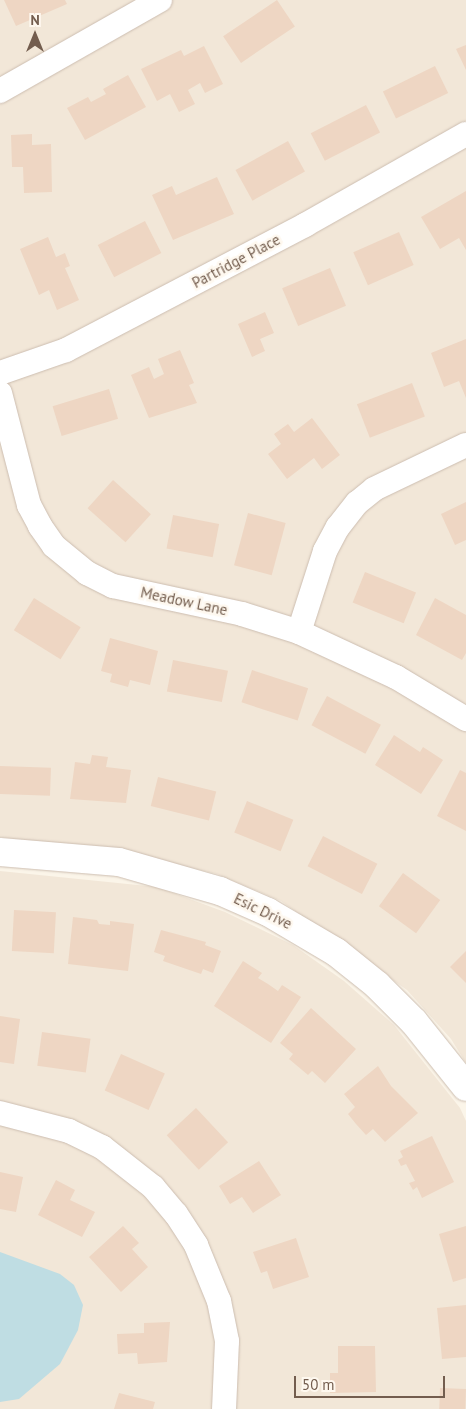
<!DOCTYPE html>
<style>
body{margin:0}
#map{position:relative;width:466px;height:1409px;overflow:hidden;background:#fbf5e9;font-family:"PT Sans",sans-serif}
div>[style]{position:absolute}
.residential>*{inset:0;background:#f2e7d8}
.water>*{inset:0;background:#bfdde3}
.building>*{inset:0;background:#eed6c3;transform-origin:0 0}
.roads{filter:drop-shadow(0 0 1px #ccbdb0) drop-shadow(0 0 1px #ccbdb0)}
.street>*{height:24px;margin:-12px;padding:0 12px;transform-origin:12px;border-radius:12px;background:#fff}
.secondary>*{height:28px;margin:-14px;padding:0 14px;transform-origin:14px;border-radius:14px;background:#fff}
span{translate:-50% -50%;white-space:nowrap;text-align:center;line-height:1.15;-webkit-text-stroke:5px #fef8ef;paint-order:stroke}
.street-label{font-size:15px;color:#735d4e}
.north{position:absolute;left:10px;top:10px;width:50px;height:50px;-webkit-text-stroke:4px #fef8ef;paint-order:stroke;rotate:0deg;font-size:14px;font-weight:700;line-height:20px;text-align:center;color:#735d4e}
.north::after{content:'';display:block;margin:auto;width:18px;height:22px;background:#735d4e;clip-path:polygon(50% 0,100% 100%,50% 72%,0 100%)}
.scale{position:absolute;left:294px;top:1376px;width:151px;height:22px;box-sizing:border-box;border:2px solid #735d4e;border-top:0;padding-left:6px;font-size:15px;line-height:18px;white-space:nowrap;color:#735d4e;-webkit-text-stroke:4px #fef8ef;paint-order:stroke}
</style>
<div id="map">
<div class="residential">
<i style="clip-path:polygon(0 0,466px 0,466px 1063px,451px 1039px,407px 990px,281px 901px,217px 874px,157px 860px,0 837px)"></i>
<i style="clip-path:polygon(0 871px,157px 887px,225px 912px,293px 945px,344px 981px,394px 1025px,460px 1108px,466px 1121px,466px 1409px,0 1409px)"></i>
</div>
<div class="water">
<i style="clip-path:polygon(0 1252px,60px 1274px,74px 1285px,83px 1305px,78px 1330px,60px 1364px,19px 1399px,0 1402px)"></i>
</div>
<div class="building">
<i style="clip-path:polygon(4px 0,65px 0,67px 4px,16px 26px)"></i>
<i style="left:277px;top:0;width:32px;height:65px;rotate:56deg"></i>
<i style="clip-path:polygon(466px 45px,466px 70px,456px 49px)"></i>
<i style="clip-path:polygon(204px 46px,223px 84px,205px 93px,200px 83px,188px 90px,195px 104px,179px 112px,170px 94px,157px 101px,141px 69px,181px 50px,184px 56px)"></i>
<i style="left:435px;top:66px;width:30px;height:58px;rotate:64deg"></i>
<i style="clip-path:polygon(128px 75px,146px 107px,85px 140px,67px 108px,88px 97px,91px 102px,106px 94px,103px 89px)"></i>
<i style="left:366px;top:105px;width:31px;height:62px;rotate:63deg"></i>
<i style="clip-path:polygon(32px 134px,32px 145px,51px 144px,52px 192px,24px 193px,23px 167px,12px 167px,11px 135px)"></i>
<i style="left:288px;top:141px;width:35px;height:60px;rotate:61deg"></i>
<i style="clip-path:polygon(217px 177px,234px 214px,173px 240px,152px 195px,172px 186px,176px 195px)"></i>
<i style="clip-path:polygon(466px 191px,466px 250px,459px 238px,440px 249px,421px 217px)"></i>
<i style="left:145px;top:221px;width:36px;height:53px;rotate:63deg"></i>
<i style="left:399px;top:232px;width:36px;height:50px;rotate:66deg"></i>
<i style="clip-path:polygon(48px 237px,56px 257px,65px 253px,70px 266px,65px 268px,79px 300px,57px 310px,49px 290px,39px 295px,20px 249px)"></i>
<i style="left:330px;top:268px;width:41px;height:52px;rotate:67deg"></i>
<i style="clip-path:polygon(265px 312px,274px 333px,260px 339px,265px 351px,252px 357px,238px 324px)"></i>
<i style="clip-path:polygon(466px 339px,466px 398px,459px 381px,444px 387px,431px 353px)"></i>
<i style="clip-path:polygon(180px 350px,194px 383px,189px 385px,197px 403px,149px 418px,131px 375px,149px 367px,154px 379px,164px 374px,158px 359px)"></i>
<i style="left:412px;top:383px;width:36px;height:59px;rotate:69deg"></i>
<i style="left:109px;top:389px;width:31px;height:59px;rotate:73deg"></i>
<i style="clip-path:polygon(312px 418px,340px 455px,322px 469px,314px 458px,287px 479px,268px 454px,281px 444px,274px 434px,288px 424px,294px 432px)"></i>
<i style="left:113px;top:480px;width:51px;height:38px;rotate:42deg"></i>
<i style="clip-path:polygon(466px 502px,466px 540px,455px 545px,441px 514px)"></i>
<i style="left:248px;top:513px;width:39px;height:54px;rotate:15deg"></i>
<i style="left:173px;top:515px;width:47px;height:34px;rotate:11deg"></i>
<i style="left:365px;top:572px;width:55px;height:33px;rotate:22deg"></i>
<i style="left:34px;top:598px;width:55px;height:38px;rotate:32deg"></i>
<i style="clip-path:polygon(435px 598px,466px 615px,466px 653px,462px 660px,416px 635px)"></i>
<i style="clip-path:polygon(110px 638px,158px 651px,150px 685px,130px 680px,128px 687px,110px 682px,112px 674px,101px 671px)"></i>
<i style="left:173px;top:660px;width:56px;height:32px;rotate:11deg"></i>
<i style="left:252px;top:670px;width:59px;height:34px;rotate:18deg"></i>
<i style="left:327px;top:696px;width:61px;height:33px;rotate:28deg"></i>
<i style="clip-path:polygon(394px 735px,420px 752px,423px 747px,443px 760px,421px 794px,375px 765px)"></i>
<i style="clip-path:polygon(92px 755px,108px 757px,106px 767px,131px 770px,126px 803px,70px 799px,75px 762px,90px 764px)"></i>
<i style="left:0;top:766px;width:51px;height:28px;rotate:2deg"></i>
<i style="clip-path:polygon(460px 770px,466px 773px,466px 831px,437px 816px)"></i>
<i style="left:158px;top:777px;width:60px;height:30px;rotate:14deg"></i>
<i style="left:247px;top:801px;width:50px;height:34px;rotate:22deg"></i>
<i style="left:323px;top:836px;width:61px;height:34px;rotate:27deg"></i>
<i style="left:403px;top:873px;width:46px;height:41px;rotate:36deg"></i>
<i style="left:14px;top:910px;width:42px;height:41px;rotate:3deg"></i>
<i style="clip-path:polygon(73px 917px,97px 920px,99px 924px,110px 925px,110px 921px,134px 924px,128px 971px,68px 964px)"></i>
<i style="clip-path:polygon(161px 930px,206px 942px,205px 945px,221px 951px,213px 973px,203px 969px,201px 974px,163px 961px,165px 956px,154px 952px)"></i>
<i style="clip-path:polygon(466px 951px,466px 983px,450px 967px)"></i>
<i style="clip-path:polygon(243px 961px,262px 973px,258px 978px,268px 984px,278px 991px,282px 985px,301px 997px,271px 1043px,214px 1006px)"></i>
<i style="clip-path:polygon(311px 1008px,356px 1049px,325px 1083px,312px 1071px,308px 1075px,289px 1059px,293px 1054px,280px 1043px)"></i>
<i style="clip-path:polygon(0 1016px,20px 1019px,14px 1064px,0 1062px)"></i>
<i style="left:42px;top:1032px;width:49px;height:34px;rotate:8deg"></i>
<i style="left:121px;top:1054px;width:48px;height:40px;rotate:24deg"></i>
<i style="clip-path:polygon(378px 1066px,391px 1086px,418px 1113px,385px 1142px,373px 1129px,366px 1135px,356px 1124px,348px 1114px,355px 1107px,344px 1094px)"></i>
<i style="left:196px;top:1108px;width:47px;height:40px;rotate:47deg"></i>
<i style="clip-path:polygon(432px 1136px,454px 1182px,422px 1198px,417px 1187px,413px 1190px,409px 1183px,415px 1181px,406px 1164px,401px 1166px,398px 1160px,403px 1157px,400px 1151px)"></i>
<i style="clip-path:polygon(259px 1161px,281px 1195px,253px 1213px,242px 1197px,230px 1204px,219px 1186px)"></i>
<i style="clip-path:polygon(0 1172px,23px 1177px,16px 1212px,0 1209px)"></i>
<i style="clip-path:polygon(56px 1180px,75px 1190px,70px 1200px,95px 1212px,82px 1237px,38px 1215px)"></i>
<i style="clip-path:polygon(123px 1226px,139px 1243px,132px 1249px,148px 1267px,121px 1292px,89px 1257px)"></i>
<i style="clip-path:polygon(466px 1226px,466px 1278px,453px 1282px,439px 1234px)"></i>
<i style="clip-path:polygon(296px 1238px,309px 1277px,273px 1289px,267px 1271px,261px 1273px,253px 1252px)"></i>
<i style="clip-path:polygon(466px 1305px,466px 1357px,442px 1359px,437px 1308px)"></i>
<i style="clip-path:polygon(170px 1322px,167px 1362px,138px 1364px,137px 1353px,118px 1354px,117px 1334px,144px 1333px,144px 1323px)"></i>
<i style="clip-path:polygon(338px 1346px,375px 1346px,376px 1392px,330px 1393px,330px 1373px,338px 1373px)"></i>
<i style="left:440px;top:1388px;width:26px;height:21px;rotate:2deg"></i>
<i style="clip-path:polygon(119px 1393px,155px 1402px,153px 1409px,114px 1409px)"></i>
</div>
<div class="roads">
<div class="street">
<i style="left:0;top:91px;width:184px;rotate:-29.6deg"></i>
<i style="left:0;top:373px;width:70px;rotate:-19.2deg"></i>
<i style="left:66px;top:350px;width:270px;rotate:-27.6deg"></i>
<i style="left:305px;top:225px;width:185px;rotate:-29.5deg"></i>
<i style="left:0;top:393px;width:116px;rotate:75.5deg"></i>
<i style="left:29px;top:505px;width:24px;rotate:62deg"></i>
<i style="left:40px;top:526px;width:24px;rotate:55deg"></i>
<i style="left:54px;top:546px;width:43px;rotate:39.3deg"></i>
<i style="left:87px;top:573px;width:29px;rotate:27deg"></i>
<i style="left:113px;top:586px;width:132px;rotate:12.2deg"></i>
<i style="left:242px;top:614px;width:60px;rotate:17.5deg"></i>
<i style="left:299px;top:632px;width:107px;rotate:24.9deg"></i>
<i style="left:396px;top:677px;width:82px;rotate:31deg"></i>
<i style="left:299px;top:632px;width:85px;rotate:-72.2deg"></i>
<i style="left:325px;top:551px;width:27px;rotate:-62deg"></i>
<i style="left:338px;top:527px;width:31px;rotate:-52deg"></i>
<i style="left:357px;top:503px;width:22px;rotate:-39deg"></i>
<i style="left:374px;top:489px;width:102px;rotate:-25.6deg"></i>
<i style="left:0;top:1113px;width:71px;rotate:14.6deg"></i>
<i style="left:69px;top:1131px;width:37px;rotate:26deg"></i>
<i style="left:102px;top:1147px;width:65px;rotate:38.1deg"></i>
<i style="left:153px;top:1187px;width:35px;rotate:50deg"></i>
<i style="left:176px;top:1214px;width:37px;rotate:57deg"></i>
<i style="left:196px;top:1245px;width:61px;rotate:67.7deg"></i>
<i style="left:219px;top:1301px;width:41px;rotate:78.7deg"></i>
<i style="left:227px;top:1341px;width:68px;rotate:92.5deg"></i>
</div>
<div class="secondary">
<i style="left:0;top:852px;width:119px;rotate:4.8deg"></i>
<i style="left:119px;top:862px;width:105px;rotate:16deg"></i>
<i style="left:220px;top:891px;width:52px;rotate:23.6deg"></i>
<i style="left:268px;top:912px;width:79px;rotate:30.5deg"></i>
<i style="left:336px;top:952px;width:53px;rotate:38.8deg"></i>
<i style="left:377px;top:985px;width:52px;rotate:45deg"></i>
<i style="left:414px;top:1022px;width:83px;rotate:51.3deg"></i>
</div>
</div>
<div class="street-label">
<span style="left:236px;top:261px;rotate:-28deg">Partridge Place</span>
<span style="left:184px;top:601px;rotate:12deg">Meadow Lane</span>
<span style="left:263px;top:911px;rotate:26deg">Esic Drive</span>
</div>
<div class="north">N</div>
<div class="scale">50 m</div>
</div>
